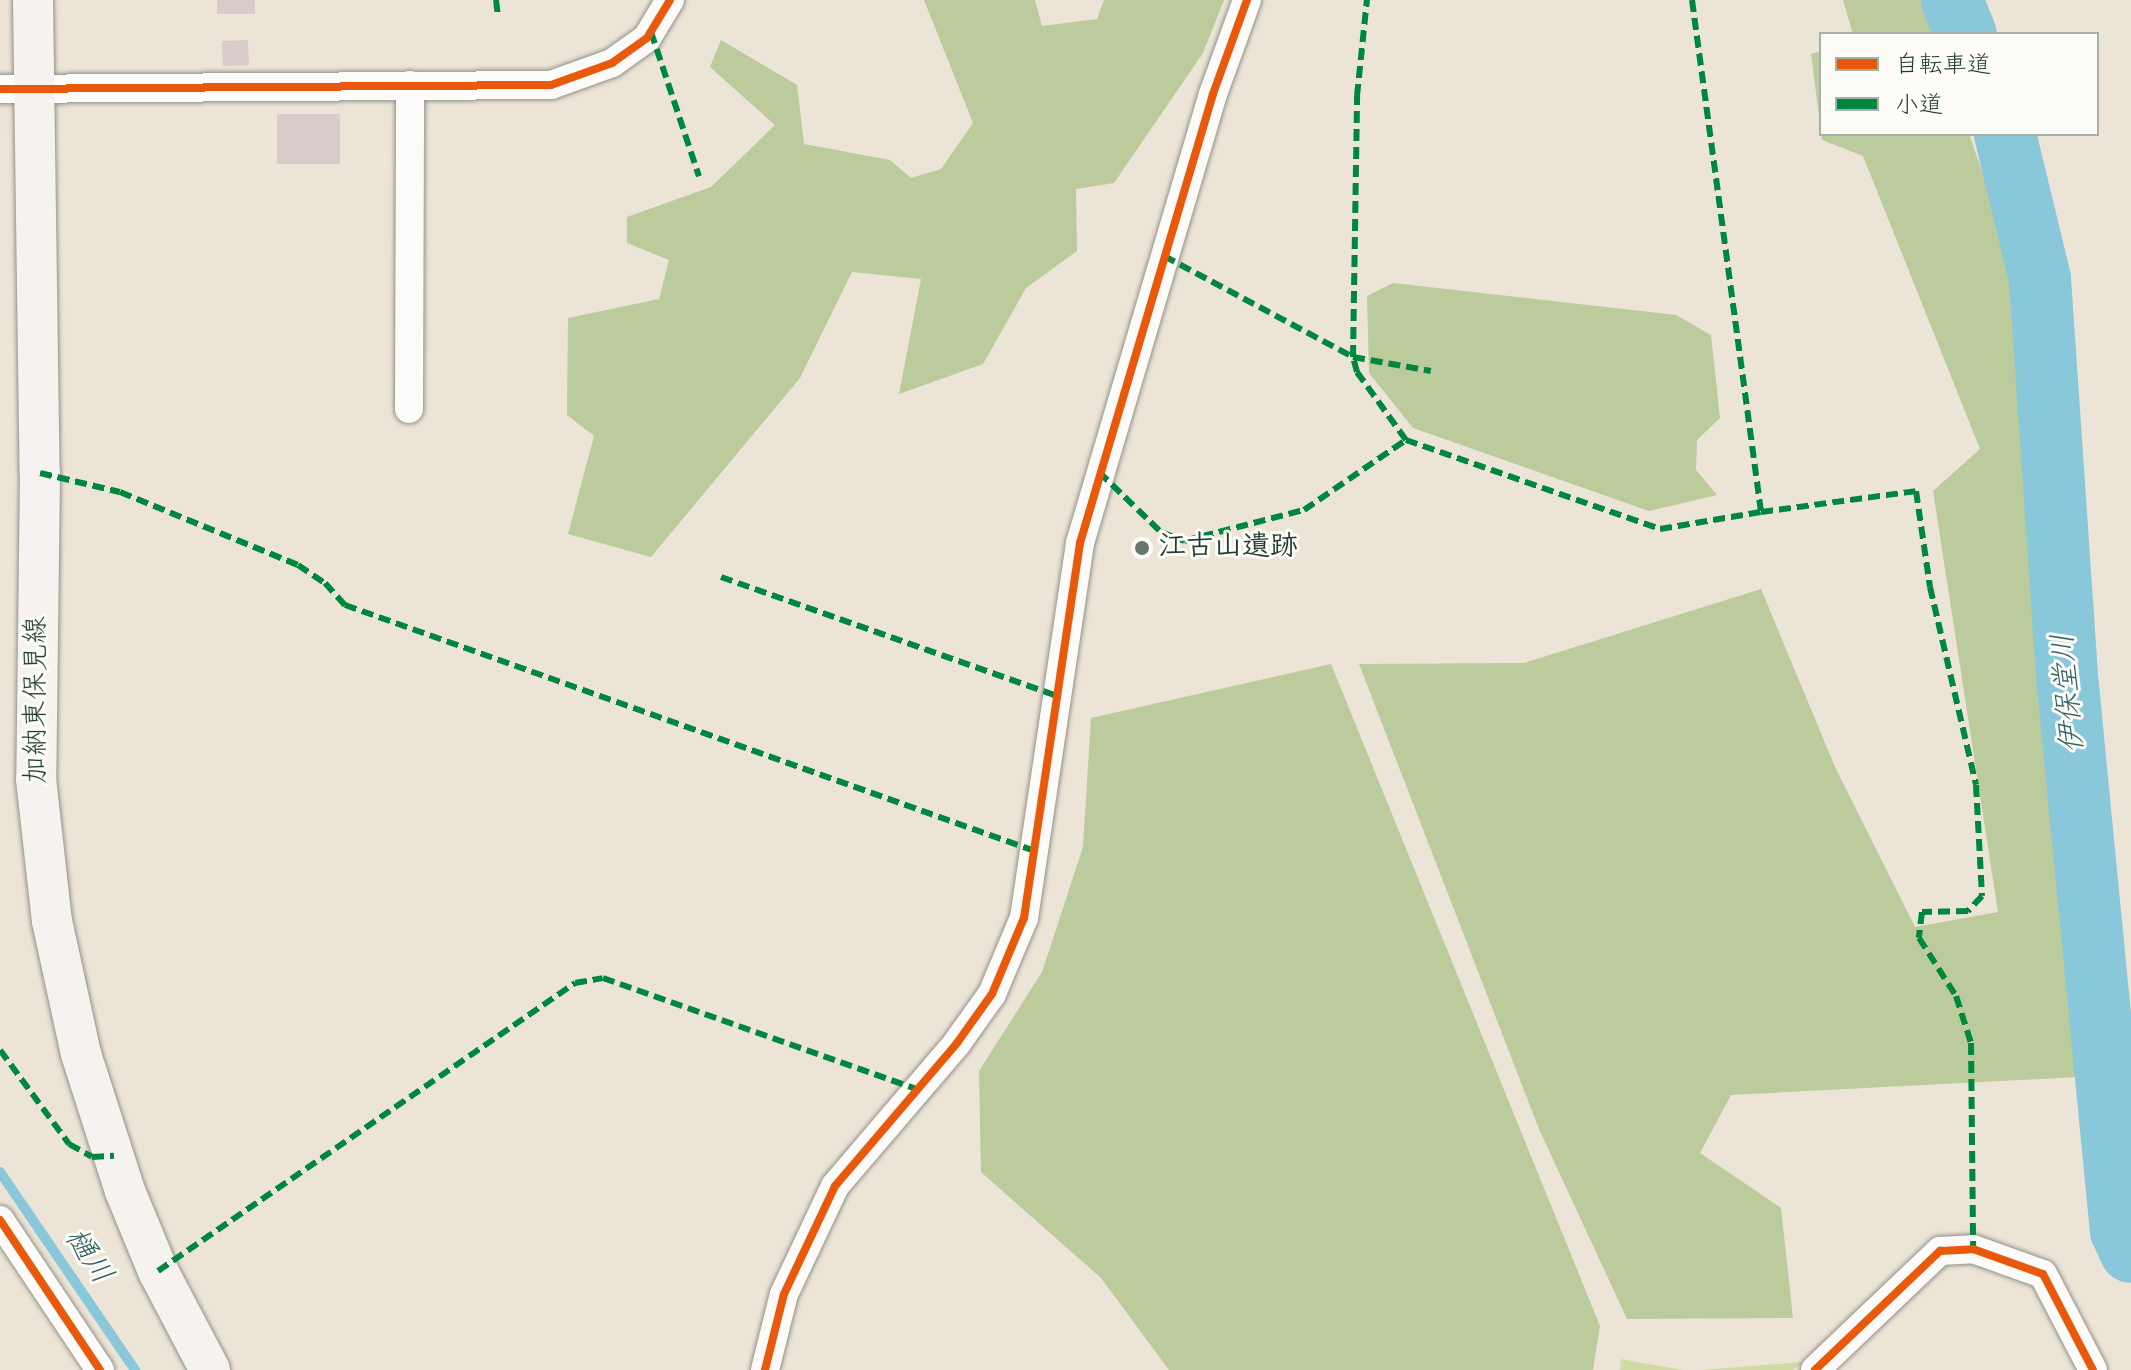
<!DOCTYPE html>
<meta charset="utf-8">
<style>
body{margin:0}
#map{position:relative;width:2131px;height:1370px;overflow:hidden;background:#ece4d6;font-family:"Indie Flower","Klee One",sans-serif}
div>[style]{position:absolute}
.green>*{inset:0;background:#d0dba3}
.forest>*{inset:0;background:#bbcb9b}
.stream>*{height:10px;margin:-5px;padding:0 5px;transform-origin:5px;border-radius:5px;background:#89c7da}
.river>*{height:62px;margin:-31px;padding:0 31px;transform-origin:31px;border-radius:31px;background:#89c7da}
.building>*{inset:0;background:#d9cbc9;transform-origin:0 0}
.roads{filter:drop-shadow(0 0 2px #91928a) drop-shadow(0 0 2px #91928a)}
.street>*{height:28px;margin:-14px;padding:0 14px;transform-origin:14px;border-radius:14px;background:#fcfbf9}
.secondary>*{height:40px;margin:-20px;padding:0 20px;transform-origin:20px;border-radius:20px;background:#f6f2ef}
.quiet>*{height:6px;margin-top:-3px;transform-origin:0;background:repeating-linear-gradient(90deg,#00873e 0 12px,transparent 0 18px)}
.cycleway>*{height:8px;margin:-4px;padding:0 4px;transform-origin:4px;border-radius:4px;background:#e8590c}
.dots>*{width:22px;height:22px;translate:-50% -50%;box-sizing:border-box;border:4px solid #fdfcf7;border-radius:50%}
span{translate:-50% -50%;white-space:nowrap;text-align:center;line-height:1.15;-webkit-text-stroke:6px #fdfcf7;paint-order:stroke}
.poi-label{font-size:28px;color:#1f3d34;font-weight:700}
.left{translate:0 -50%;text-align:left}
.street-label{font-size:28px;color:#1f3d34}
.water-label{font-size:30px;color:#326366;font-style:italic}
.legend{position:absolute;left:1819px;top:32px;width:280px;height:104px;box-sizing:border-box;background:#fdfcf7;border:2px solid #a4b0a9;margin:0;padding:10px 14px;list-style:none;font-size:24px;color:#1f3d34}
.legend li{display:flex;align-items:center;gap:16px;height:40px}
.legend b{width:40px;border:2px solid #a4b0a9}
</style>
<div id="map">
<div class="green">
<i style="clip-path:polygon(1621px 1359px,1683px 1370px,1620px 1370px)"></i>
<i style="clip-path:polygon(1803px 1362px,1793px 1370px,1702px 1370px,1802px 1362px)"></i>
</div>
<div class="forest">
<i style="clip-path:polygon(924px 0,1035px 0,1042px 26px,1097px 19px,1104px 0,1224px 0,1203px 53px,1114px 183px,1076px 189px,1077px 251px,1026px 288px,983px 364px,899px 394px,921px 279px,852px 272px,800px 378px,651px 557px,568px 534px,594px 436px,567px 415px,568px 318px,659px 299px,669px 260px,627px 243px,627px 217px,711px 187px,775px 125px,710px 67px,721px 40px,797px 85px,804px 144px,890px 160px,911px 178px,941px 169px,973px 123px)"></i>
<i style="clip-path:polygon(1843px 0,1923px 0,1935px 34px,1853px 34px)"></i>
<i style="clip-path:polygon(1821px 51px,1821px 131px,1811px 54px)"></i>
<i style="clip-path:polygon(1821px 134px,1969px 134px,2018px 275px,2098px 1076px,1731px 1095px,1700px 1153px,1781px 1208px,1793px 1318px,1627px 1319px,1539px 1129px,1359px 664px,1524px 663px,1761px 589px,1835px 767px,1915px 927px,1998px 912px,1933px 491px,1980px 449px,1863px 156px,1822px 140px)"></i>
<i style="clip-path:polygon(1393px 283px,1676px 315px,1711px 335px,1720px 418px,1697px 440px,1696px 470px,1717px 495px,1649px 511px,1413px 428px,1369px 373px,1367px 296px)"></i>
<i style="clip-path:polygon(1331px 664px,1600px 1326px,1593px 1370px,1169px 1370px,1101px 1278px,981px 1172px,979px 1071px,1042px 972px,1083px 847px,1091px 718px)"></i>
</div>
<div class="stream">
<i style="left:0;top:1172px;width:240px;rotate:55.7deg"></i>
</div>
<div class="river">
<i style="left:1952px;top:0;width:37px;rotate:68deg"></i>
<i style="left:2005px;top:134px;width:149px;rotate:76.4deg"></i>
<i style="left:2040px;top:279px;width:408px;rotate:86.1deg"></i>
<i style="left:2068px;top:686px;width:548px;rotate:84.45deg"></i>
<i style="left:2121px;top:1231px;width:23px;rotate:65deg"></i>
</div>
<div class="building">
<i style="left:217px;top:0;width:38px;height:14px"></i>
<i style="left:248px;top:40px;width:25px;height:26px;rotate:88deg"></i>
<i style="left:340px;top:114px;width:50px;height:63px;rotate:90deg"></i>
</div>
<div class="roads">
<div class="street">
<i style="left:0;top:89px;width:551px;rotate:-0.42deg"></i>
<i style="left:551px;top:85px;width:65px;rotate:-19.8deg"></i>
<i style="left:612px;top:63px;width:43px;rotate:-35.5deg"></i>
<i style="left:647px;top:38px;width:44px;rotate:-58.8deg"></i>
<i style="left:409px;top:409px;width:324px;rotate:-89.8deg"></i>
<i style="left:0;top:1220px;width:180px;rotate:56.3deg"></i>
<i style="left:765px;top:1370px;width:78px;rotate:-76deg"></i>
<i style="left:784px;top:1294px;width:119px;rotate:-64.7deg"></i>
<i style="left:835px;top:1186px;width:188px;rotate:-49.5deg"></i>
<i style="left:957px;top:1043px;width:60px;rotate:-54.5deg"></i>
<i style="left:992px;top:994px;width:82px;rotate:-67.2deg"></i>
<i style="left:1024px;top:918px;width:379px;rotate:-81.5deg"></i>
<i style="left:1080px;top:543px;width:468px;rotate:-73.5deg"></i>
<i style="left:1213px;top:94px;width:100px;rotate:-70.1deg"></i>
<i style="left:1815px;top:1370px;width:173px;rotate:-43.6deg"></i>
<i style="left:1940px;top:1251px;width:33px;rotate:-3deg"></i>
<i style="left:1973px;top:1249px;width:74px;rotate:19.7deg"></i>
<i style="left:2043px;top:1274px;width:108px;rotate:62.5deg"></i>
</div>
<div class="secondary">
<i style="left:33px;top:0;width:473px;rotate:89.2deg"></i>
<i style="left:40px;top:473px;width:306px;rotate:90.7deg"></i>
<i style="left:36px;top:779px;width:143px;rotate:83.6deg"></i>
<i style="left:52px;top:921px;width:136px;rotate:77.7deg"></i>
<i style="left:81px;top:1054px;width:144px;rotate:72.2deg"></i>
<i style="left:125px;top:1191px;width:87px;rotate:67.6deg"></i>
<i style="left:158px;top:1271px;width:112px;rotate:62.3deg"></i>
</div>
</div>
<div class="quiet">
<i style="left:496px;top:0;width:16px;rotate:83deg"></i>
<i style="left:1692px;top:0;width:517px;rotate:82.32deg"></i>
<i style="left:1761px;top:512px;width:156px;rotate:-7.7deg"></i>
<i style="left:1916px;top:491px;width:97px;rotate:81.7deg"></i>
<i style="left:1930px;top:587px;width:203px;rotate:76.9deg"></i>
<i style="left:1976px;top:785px;width:111px;rotate:86.9deg"></i>
<i style="left:1982px;top:896px;width:21px;rotate:133deg"></i>
<i style="left:1968px;top:911px;width:46px;rotate:178.8deg"></i>
<i style="left:1922px;top:912px;width:26px;rotate:97deg"></i>
<i style="left:1919px;top:938px;width:69px;rotate:57.5deg"></i>
<i style="left:1956px;top:996px;width:49px;rotate:72.3deg"></i>
<i style="left:1971px;top:1043px;width:206px;rotate:89.4deg"></i>
<i style="left:651px;top:32px;width:152px;rotate:71.6deg"></i>
<i style="left:1164px;top:256px;width:214px;rotate:28.1deg"></i>
<i style="left:1353px;top:357px;width:79px;rotate:10.2deg"></i>
<i style="left:1406px;top:440px;width:269px;rotate:19.3deg"></i>
<i style="left:1660px;top:529px;width:102px;rotate:-9.6deg"></i>
<i style="left:1099px;top:472px;width:86px;rotate:44.1deg"></i>
<i style="left:1161px;top:532px;width:25px;rotate:21deg"></i>
<i style="left:1184px;top:541px;width:124px;rotate:-14.5deg"></i>
<i style="left:1304px;top:510px;width:124px;rotate:-34.5deg"></i>
<i style="left:1406px;top:440px;width:84px;rotate:-125.8deg"></i>
<i style="left:1357px;top:372px;width:16px;rotate:-105deg"></i>
<i style="left:1353px;top:357px;width:261px;rotate:-89.1deg"></i>
<i style="left:1357px;top:96px;width:97px;rotate:-84.1deg"></i>
<i style="left:40px;top:473px;width:82px;rotate:13.4deg"></i>
<i style="left:120px;top:492px;width:192px;rotate:22.3deg"></i>
<i style="left:298px;top:565px;width:32px;rotate:34deg"></i>
<i style="left:325px;top:583px;width:30px;rotate:48deg"></i>
<i style="left:345px;top:605px;width:729px;rotate:19.63deg"></i>
<i style="left:721px;top:577px;width:360px;rotate:19.5deg"></i>
<i style="left:0;top:1050px;width:117px;rotate:53.7deg"></i>
<i style="left:69px;top:1144px;width:26px;rotate:29deg"></i>
<i style="left:92px;top:1157px;width:22px;rotate:-3deg"></i>
<i style="left:158px;top:1271px;width:507px;rotate:-34.63deg"></i>
<i style="left:575px;top:983px;width:28px;rotate:-10deg"></i>
<i style="left:603px;top:978px;width:338px;rotate:19.5deg"></i>
</div>
<div class="cycleway">
<i style="left:0;top:89px;width:551px;rotate:-0.42deg"></i>
<i style="left:551px;top:85px;width:65px;rotate:-19.8deg"></i>
<i style="left:612px;top:63px;width:43px;rotate:-35.5deg"></i>
<i style="left:647px;top:38px;width:44px;rotate:-58.8deg"></i>
<i style="left:0;top:1220px;width:180px;rotate:56.3deg"></i>
<i style="left:765px;top:1370px;width:78px;rotate:-76deg"></i>
<i style="left:784px;top:1294px;width:119px;rotate:-64.7deg"></i>
<i style="left:835px;top:1186px;width:188px;rotate:-49.5deg"></i>
<i style="left:957px;top:1043px;width:60px;rotate:-54.5deg"></i>
<i style="left:992px;top:994px;width:82px;rotate:-67.2deg"></i>
<i style="left:1024px;top:918px;width:379px;rotate:-81.5deg"></i>
<i style="left:1080px;top:543px;width:468px;rotate:-73.5deg"></i>
<i style="left:1213px;top:94px;width:100px;rotate:-70.1deg"></i>
<i style="left:1815px;top:1370px;width:173px;rotate:-43.6deg"></i>
<i style="left:1940px;top:1251px;width:33px;rotate:-3deg"></i>
<i style="left:1973px;top:1249px;width:74px;rotate:19.7deg"></i>
<i style="left:2043px;top:1274px;width:108px;rotate:62.5deg"></i>
</div>
<div class="dots">
<i style="left:1142px;top:548px;background:#67776d"></i>
</div>
<div class="poi-label">
<span class="left" style="left:1158px;top:548px">江古山遺跡</span>
</div>
<div class="street-label">
<span style="left:38px;top:700px;rotate:-90deg">加納東保見線</span>
</div>
<div class="water-label">
<span style="left:2070px;top:693px;rotate:-95deg">伊保堂川</span>
<span style="left:87px;top:1257px;rotate:56deg">樋川</span>
</div>
<ul class="legend">
<li><b style="height:10px;background:#e8590c"></b>自転車道</li>
<li><b style="height:10px;background:#00873e"></b>小道</li>
</ul>
</div>
